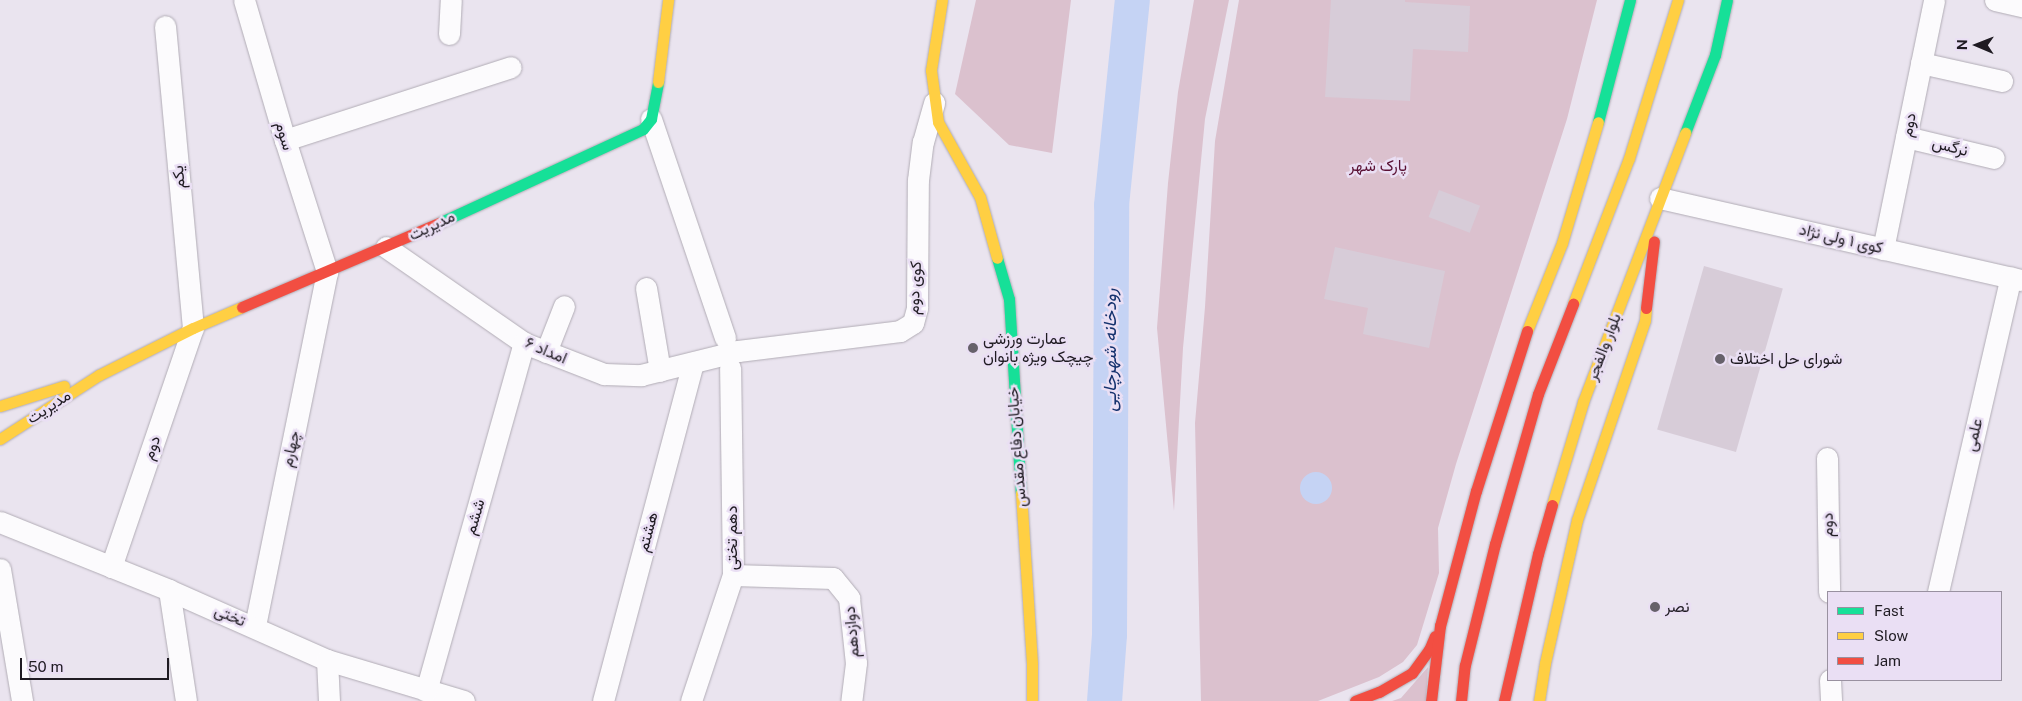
<!DOCTYPE html>
<meta charset="utf-8">
<style>
body{margin:0}
#map{position:relative;width:2022px;height:701px;overflow:hidden;background:#eae4ef;font-family:"Public Sans",Vazirmatn,sans-serif}
div>[style]{position:absolute}
.green>*{inset:0;background:#dbc1ce}
.water>*{inset:0;background:#c5d3f4}
.round{border-radius:50%}
.river>*{height:35px;margin:-17.5px;padding:0 17.5px;transform-origin:17.5px;border-radius:17.5px;background:#c5d3f4}
.building>*{inset:0;background:#d7ccd8;transform-origin:0 0}
.roads{filter:drop-shadow(0 0 1px #b1acb5) drop-shadow(0 0 1px #b1acb5)}
.street>*{height:21px;margin:-10.5px;padding:0 10.5px;transform-origin:10.5px;border-radius:10.5px;background:#fcfbfd}
.fast>*{height:11px;margin:-5.5px;padding:0 5.5px;transform-origin:5.5px;border-radius:5.5px;background:#16e098}
.slow>*{height:11px;margin:-5.5px;padding:0 5.5px;transform-origin:5.5px;border-radius:5.5px;background:#ffcf43}
.jam>*{height:11px;margin:-5.5px;padding:0 5.5px;transform-origin:5.5px;border-radius:5.5px;background:#f24e42}
.dots>*{width:14px;height:14px;translate:-50% -50%;box-sizing:border-box;border:2px solid #eadff4;border-radius:50%}
span{translate:-50% -50%;white-space:nowrap;text-align:center;line-height:1.15;-webkit-text-stroke:5px #eadff4;paint-order:stroke}
.street-label{font-size:16px;color:#1f1b22}
.park-label{font-size:16px;color:#5a1134}
.poi-label{font-size:16px;color:#1f1b22}
.left{translate:0 -50%;text-align:left}
.water-label{font-size:18px;color:#15326e;font-style:italic}
.legend{position:absolute;left:1827px;top:591px;width:175px;height:90px;box-sizing:border-box;background:#eadff4;border:1px solid #9991a0;margin:0;padding:6px 9px;list-style:none;font-size:15px;color:#1f1b22}
.legend li{display:flex;align-items:center;gap:10px;height:25px}
.legend b{width:25px;border:1px solid #9991a0}
.north{position:absolute;left:1952px;top:20px;width:50px;height:50px;-webkit-text-stroke:4px #eadff4;paint-order:stroke;rotate:271deg;font-size:14px;font-weight:700;line-height:20px;text-align:center;color:#1f1b22}
.north::after{content:'';display:block;margin:auto;width:18px;height:22px;background:#1f1b22;clip-path:polygon(50% 0,100% 100%,50% 72%,0 100%)}
.scale{position:absolute;left:20px;top:658px;width:149px;height:22px;box-sizing:border-box;border:2px solid #1f1b22;border-top:0;padding-left:6px;font-size:15px;line-height:18px;white-space:nowrap;color:#1f1b22;-webkit-text-stroke:4px #eadff4;paint-order:stroke}
</style>
<div id="map">
<div class="green">
<i style="clip-path:polygon(976px 0,1071px 0,1052px 153px,1009px 145px,955px 94px)"></i>
<i style="clip-path:polygon(1194px 0,1229px 0,1205px 119px,1183px 348px,1174px 511px,1157px 328px,1168px 183px,1178px 92px)"></i>
<i style="clip-path:polygon(1239px 0,1597px 0,1567px 119px,1456px 464px,1438px 528px,1439px 573px,1417px 645px,1403px 662px,1379px 677px,1318px 701px,1201px 701px,1195px 423px,1205px 307px,1215px 141px)"></i>
<i style="clip-path:polygon(1428px 667px,1426px 701px,1392px 701px,1401px 698px)"></i>
</div>
<div class="water">
<i class="round" style="left:1300px;top:472px;width:32px;height:32px"></i>
</div>
<div class="river">
<i style="left:1104px;top:701px;width:67px;rotate:-85.7deg"></i>
<i style="left:1109px;top:634px;width:429px;rotate:-89.7deg"></i>
<i style="left:1111px;top:205px;width:206px;rotate:-84.2deg"></i>
</div>
<div class="building">
<i style="clip-path:polygon(1331px 0,1405px 0,1405px 2px,1470px 6px,1468px 52px,1413px 49px,1410px 101px,1325px 97px)"></i>
<i style="left:1439px;top:190px;width:44px;height:29px;rotate:21deg"></i>
<i style="clip-path:polygon(1335px 247px,1445px 271px,1429px 348px,1363px 334px,1368px 308px,1324px 299px)"></i>
<i style="left:1704px;top:266px;width:82px;height:170px;rotate:16deg"></i>
</div>
<div class="roads">
<div class="street">
<i style="left:244px;top:0;width:146px;rotate:73.7deg"></i>
<i style="left:285px;top:140px;width:139px;rotate:72.3deg"></i>
<i style="left:327px;top:272px;width:361px;rotate:101.5deg"></i>
<i style="left:1995px;top:0;width:28px;rotate:13deg"></i>
<i style="left:449px;top:34px;width:34px;rotate:-87deg"></i>
<i style="left:1921px;top:63px;width:83px;rotate:12.5deg"></i>
<i style="left:651px;top:119px;width:231px;rotate:71.3deg"></i>
<i style="left:1906px;top:137px;width:90px;rotate:13.4deg"></i>
<i style="left:285px;top:140px;width:237px;rotate:-17.9deg"></i>
<i style="left:1660px;top:198px;width:371px;rotate:12.8deg"></i>
<i style="left:386px;top:247px;width:168px;rotate:34.8deg"></i>
<i style="left:524px;top:343px;width:86px;rotate:21.2deg"></i>
<i style="left:604px;top:374px;width:37px;rotate:2deg"></i>
<i style="left:641px;top:375px;width:100px;rotate:-13.9deg"></i>
<i style="left:738px;top:351px;width:163px;rotate:-7deg"></i>
<i style="left:900px;top:331px;width:15px;rotate:-32deg"></i>
<i style="left:913px;top:323px;width:16px;rotate:-75deg"></i>
<i style="left:917px;top:308px;width:128px;rotate:-89.6deg"></i>
<i style="left:918px;top:180px;width:38px;rotate:-83deg"></i>
<i style="left:923px;top:142px;width:41px;rotate:-74.2deg"></i>
<i style="left:1883px;top:249px;width:254px;rotate:-78.4deg"></i>
<i style="left:646px;top:288px;width:84px;rotate:80.4deg"></i>
<i style="left:546px;top:352px;width:49px;rotate:-68.6deg"></i>
<i style="left:1827px;top:458px;width:134px;rotate:89.1deg"></i>
<i style="left:0;top:522px;width:182px;rotate:21.9deg"></i>
<i style="left:169px;top:590px;width:173px;rotate:23.9deg"></i>
<i style="left:327px;top:660px;width:143px;rotate:16.7deg"></i>
<i style="left:111px;top:567px;width:253px;rotate:-71.1deg"></i>
<i style="left:193px;top:328px;width:303px;rotate:-95.3deg"></i>
<i style="left:0;top:569px;width:134px;rotate:80.5deg"></i>
<i style="left:733px;top:575px;width:100px;rotate:1.7deg"></i>
<i style="left:833px;top:578px;width:26px;rotate:51deg"></i>
<i style="left:849px;top:598px;width:65px;rotate:83.9deg"></i>
<i style="left:856px;top:663px;width:38px;rotate:97deg"></i>
<i style="left:169px;top:590px;width:112px;rotate:81.3deg"></i>
<i style="left:1938px;top:592px;width:323px;rotate:-77deg"></i>
<i style="left:327px;top:660px;width:41px;rotate:87.2deg"></i>
<i style="left:1830px;top:680px;width:21px;rotate:87deg"></i>
<i style="left:426px;top:691px;width:362px;rotate:-74.3deg"></i>
<i style="left:603px;top:701px;width:350px;rotate:-75.1deg"></i>
<i style="left:691px;top:701px;width:133px;rotate:-71.6deg"></i>
<i style="left:733px;top:575px;width:207px;rotate:-90.8deg"></i>
</div>
<div class="fast">
<i style="left:1598px;top:122px;width:126px;rotate:-75.3deg"></i>
<i style="left:1685px;top:133px;width:84px;rotate:-69deg"></i>
<i style="left:1715px;top:55px;width:56px;rotate:-77.7deg"></i>
<i style="left:441px;top:222px;width:222px;rotate:-24.7deg"></i>
<i style="left:643px;top:129px;width:13px;rotate:-51deg"></i>
<i style="left:651px;top:119px;width:38px;rotate:-79deg"></i>
<i style="left:997px;top:258px;width:43px;rotate:73.7deg"></i>
<i style="left:1009px;top:299px;width:194px;rotate:86.5deg"></i>
</div>
<div class="slow">
<i style="left:942px;top:0;width:71px;rotate:98.9deg"></i>
<i style="left:931px;top:70px;width:52px;rotate:82.3deg"></i>
<i style="left:938px;top:122px;width:86px;rotate:60.8deg"></i>
<i style="left:980px;top:197px;width:63px;rotate:74.4deg"></i>
<i style="left:658px;top:82px;width:83px;rotate:-83deg"></i>
<i style="left:1573px;top:304px;width:156px;rotate:-69deg"></i>
<i style="left:1629px;top:158px;width:165px;rotate:-72.8deg"></i>
<i style="left:1527px;top:331px;width:95px;rotate:-68.3deg"></i>
<i style="left:1562px;top:243px;width:126px;rotate:-73.4deg"></i>
<i style="left:0;top:406px;width:67px;rotate:-17.4deg"></i>
<i style="left:0;top:439px;width:118px;rotate:-32.9deg"></i>
<i style="left:99px;top:375px;width:105px;rotate:-26.6deg"></i>
<i style="left:193px;top:328px;width:53px;rotate:-23.2deg"></i>
<i style="left:1021px;top:493px;width:171px;rotate:86.3deg"></i>
<i style="left:1032px;top:664px;width:37px;rotate:90deg"></i>
<i style="left:1552px;top:505px;width:108px;rotate:-73.2deg"></i>
<i style="left:1583px;top:402px;width:288px;rotate:-69.2deg"></i>
<i style="left:1539px;top:701px;width:38px;rotate:-81deg"></i>
<i style="left:1545px;top:663px;width:147px;rotate:-77.4deg"></i>
<i style="left:1577px;top:520px;width:211px;rotate:-71.2deg"></i>
<i style="left:1645px;top:320px;width:12px;rotate:-85deg"></i>
</div>
<div class="jam">
<i style="left:242px;top:307px;width:216px;rotate:-23.1deg"></i>
<i style="left:1646px;top:308px;width:67px;rotate:-83.2deg"></i>
<i style="left:1355px;top:701px;width:26px;rotate:-21deg"></i>
<i style="left:1379px;top:692px;width:38px;rotate:-30deg"></i>
<i style="left:1412px;top:673px;width:29px;rotate:-54deg"></i>
<i style="left:1429px;top:650px;width:15px;rotate:-67deg"></i>
<i style="left:1431px;top:701px;width:76px;rotate:-83.2deg"></i>
<i style="left:1440px;top:626px;width:140px;rotate:-75.1deg"></i>
<i style="left:1476px;top:491px;width:168px;rotate:-72.3deg"></i>
<i style="left:1461px;top:701px;width:36px;rotate:-84deg"></i>
<i style="left:1465px;top:665px;width:125px;rotate:-76.1deg"></i>
<i style="left:1495px;top:544px;width:156px;rotate:-74deg"></i>
<i style="left:1538px;top:394px;width:97px;rotate:-68.7deg"></i>
<i style="left:1504px;top:701px;width:151px;rotate:-77deg"></i>
<i style="left:1538px;top:554px;width:51px;rotate:-74.1deg"></i>
</div>
</div>
<div class="dots">
<i style="left:973px;top:348px;background:#66616a"></i>
<i style="left:1720px;top:359px;background:#66616a"></i>
<i style="left:1655px;top:607px;background:#66616a"></i>
</div>
<div class="street-label">
<span style="left:1909px;top:125px;rotate:-79deg">دوم</span>
<span style="left:284px;top:136px;rotate:73deg">سوم</span>
<span style="left:1950px;top:147px;rotate:14deg">نرگس</span>
<span style="left:179px;top:177px;rotate:-95deg">یکم</span>
<span style="left:432px;top:226px;rotate:-25deg">مدیریت</span>
<span style="left:1841px;top:239px;rotate:13deg">کوی ۱ ولی نژاد</span>
<span style="left:915px;top:288px;rotate:-87deg">کوی دوم</span>
<span style="left:1604px;top:347px;rotate:-69deg">بلوار والفجر</span>
<span style="left:546px;top:351px;rotate:23deg">امداد ۶</span>
<span style="left:49px;top:407px;rotate:-33deg">مدیریت</span>
<span style="left:1974px;top:435px;rotate:-77deg">علمی</span>
<span style="left:1017px;top:447px;rotate:-94deg">خیابان دفاع مقدس</span>
<span style="left:152px;top:448px;rotate:-71deg">دوم</span>
<span style="left:291px;top:449px;rotate:-78deg">چهارم</span>
<span style="left:475px;top:517px;rotate:-74deg">ششم</span>
<span style="left:1828px;top:525px;rotate:-91deg">دوم</span>
<span style="left:648px;top:532px;rotate:-75deg">هشتم</span>
<span style="left:732px;top:538px;rotate:-90deg">دهم تختی</span>
<span style="left:230px;top:616px;rotate:23deg">تختی</span>
<span style="left:852px;top:632px;rotate:-95deg">دوازدهم</span>
</div>
<div class="park-label">
<span style="left:1378px;top:166px">پارک شهر</span>
</div>
<div class="poi-label">
<span class="left" style="left:983px;top:348px">عمارت ورزشی<br>چیچک ویژه بانوان</span>
<span class="left" style="left:1730px;top:359px">شورای حل اختلاف</span>
<span class="left" style="left:1665px;top:607px">نصر</span>
</div>
<div class="water-label">
<span style="left:1110px;top:350px;rotate:-90deg">رودخانه شهرچایی</span>
</div>
<ul class="legend">
<li><b style="height:6px;background:#16e098"></b>Fast</li>
<li><b style="height:6px;background:#ffcf43"></b>Slow</li>
<li><b style="height:6px;background:#f24e42"></b>Jam</li>
</ul>
<div class="north">N</div>
<div class="scale">50 m</div>
</div>
